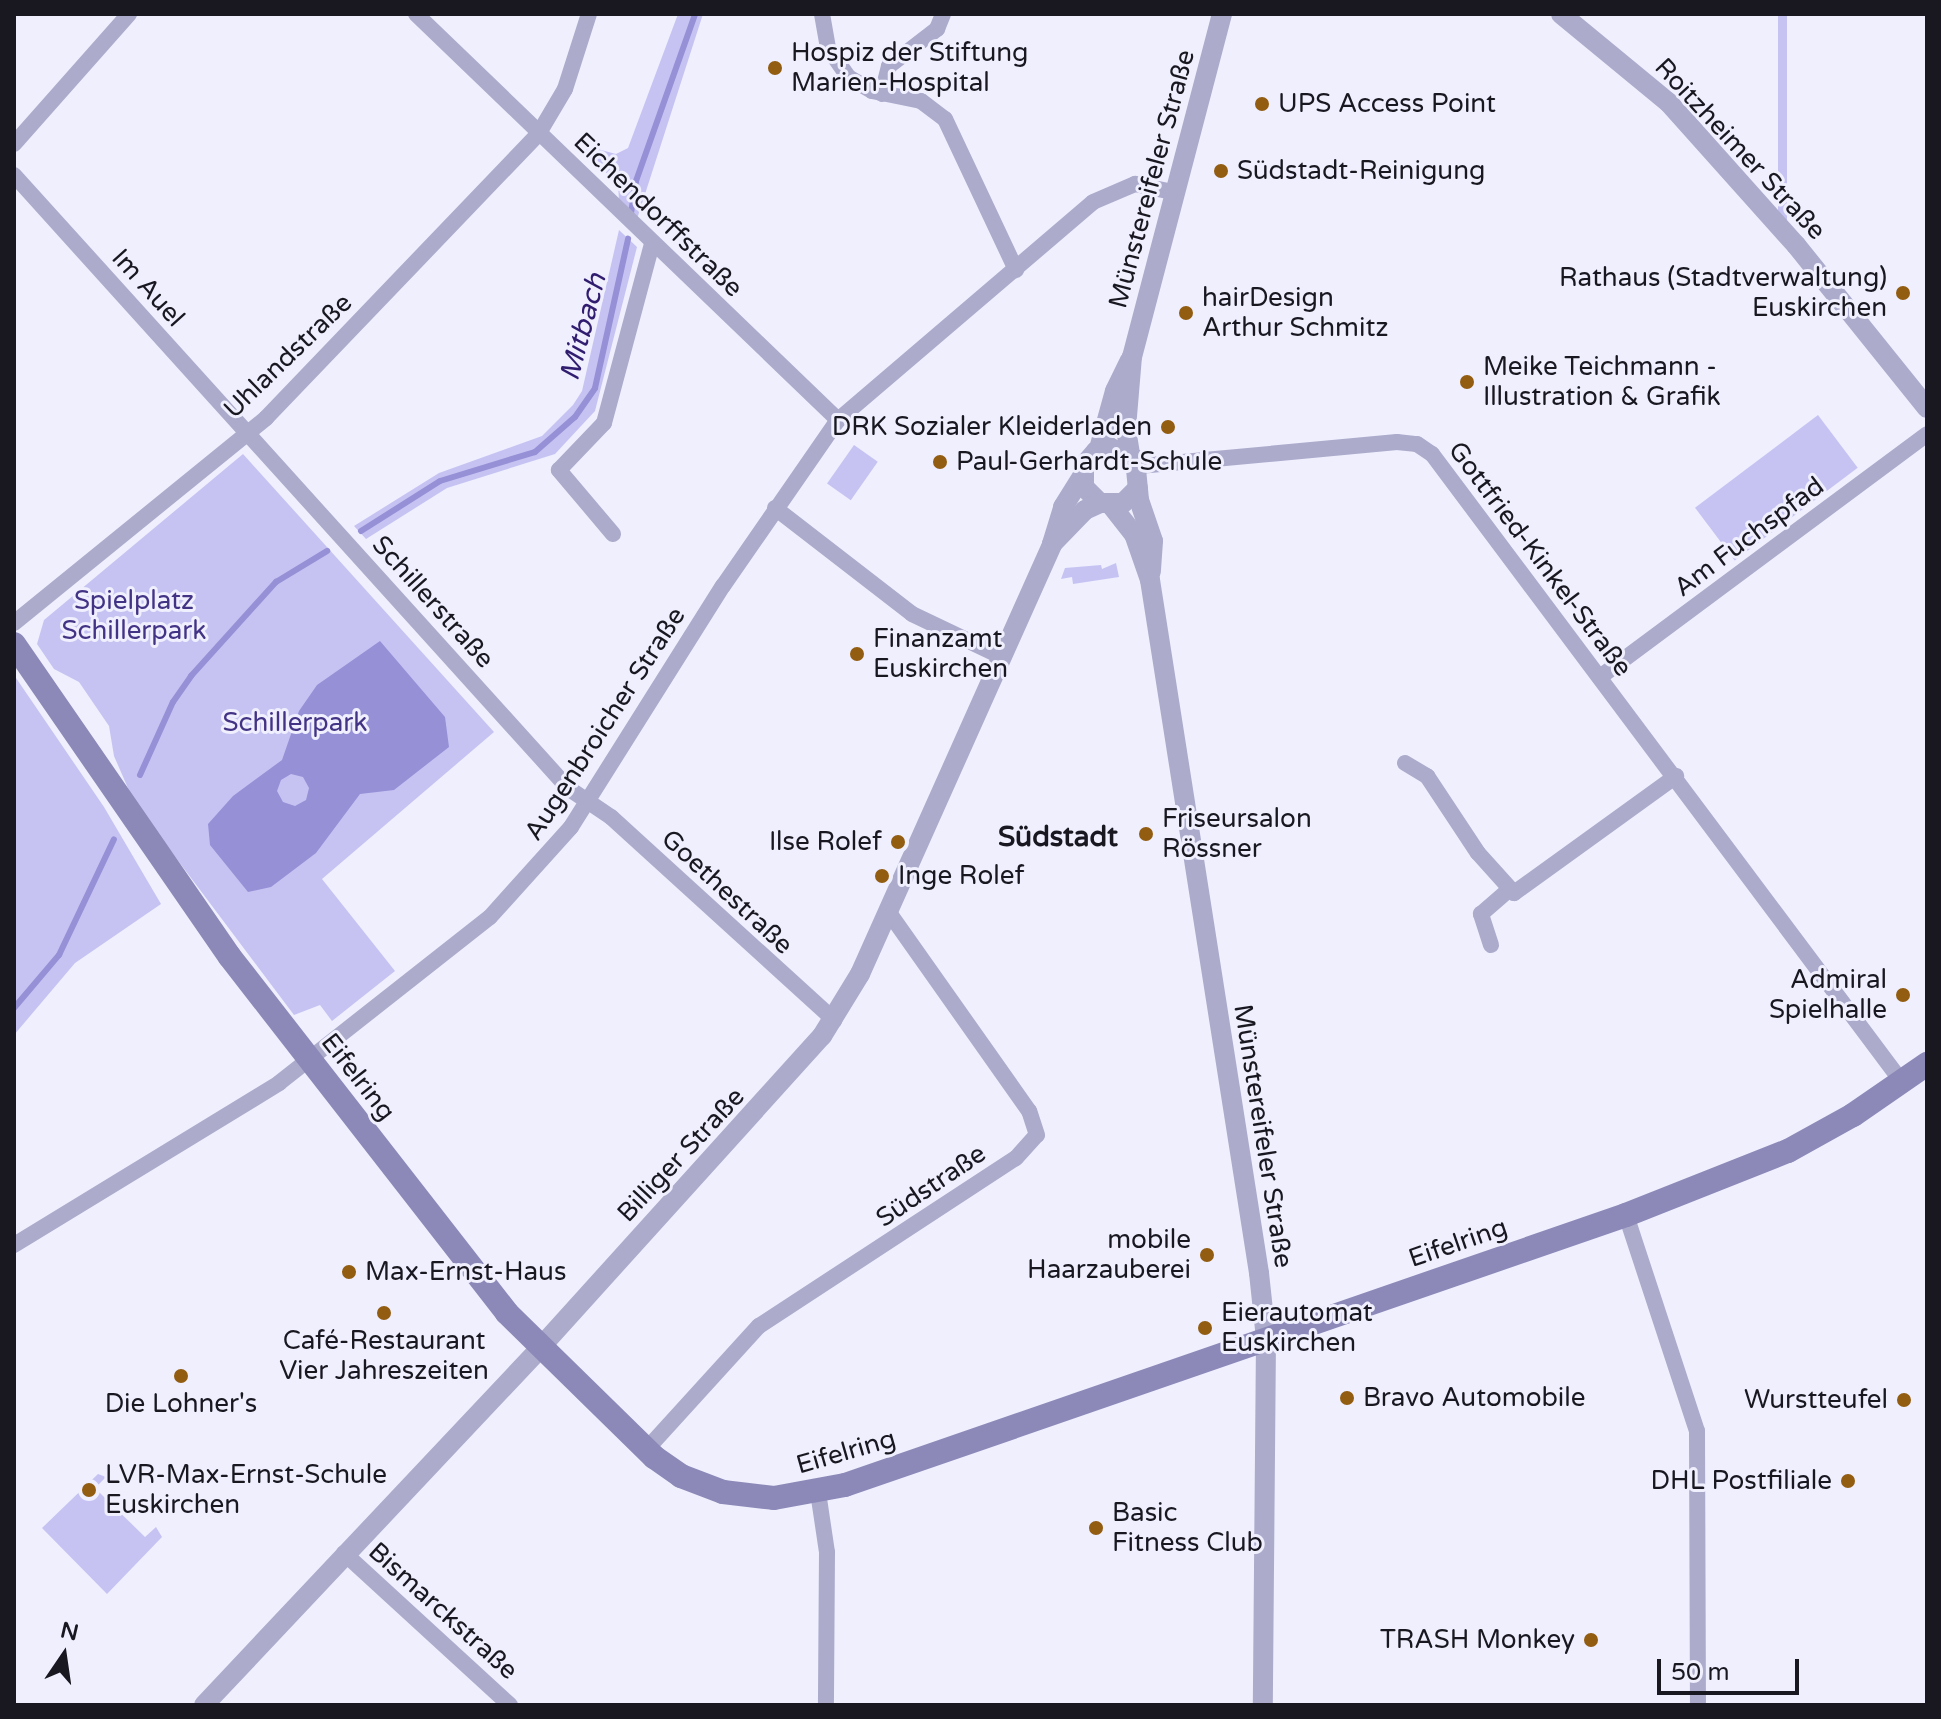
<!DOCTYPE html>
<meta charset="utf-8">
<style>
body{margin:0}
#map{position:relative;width:1941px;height:1719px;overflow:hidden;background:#efeffe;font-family:"Varela Round",sans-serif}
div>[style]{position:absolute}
.green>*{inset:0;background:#c6c3f3;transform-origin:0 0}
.water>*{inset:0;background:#9690d6}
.stream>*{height:6px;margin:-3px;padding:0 3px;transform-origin:3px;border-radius:3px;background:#9690d6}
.minor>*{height:16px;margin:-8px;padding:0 8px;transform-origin:8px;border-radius:8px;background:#acabcb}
.tertiary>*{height:20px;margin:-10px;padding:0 10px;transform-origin:10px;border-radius:10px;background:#acabcb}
.secondary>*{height:24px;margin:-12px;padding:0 12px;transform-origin:12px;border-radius:12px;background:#8c89b8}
.dots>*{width:22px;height:22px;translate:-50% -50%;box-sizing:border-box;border:4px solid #efeffe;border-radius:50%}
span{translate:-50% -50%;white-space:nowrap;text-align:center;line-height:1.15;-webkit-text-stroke:6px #efeffe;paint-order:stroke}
.poi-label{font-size:26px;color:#191821}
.left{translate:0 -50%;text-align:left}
.right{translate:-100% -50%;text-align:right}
.street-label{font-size:26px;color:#191821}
.park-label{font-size:26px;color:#433385}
.water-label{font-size:28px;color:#311d6f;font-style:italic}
.neighbourhood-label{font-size:28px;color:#191821;font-weight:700}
.frame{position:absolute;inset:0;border:16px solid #191821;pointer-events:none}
.north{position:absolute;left:24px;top:1615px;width:80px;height:80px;-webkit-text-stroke:6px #efeffe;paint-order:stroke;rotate:13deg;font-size:22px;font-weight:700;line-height:32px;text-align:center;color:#191821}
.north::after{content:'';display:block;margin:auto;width:28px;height:36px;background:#191821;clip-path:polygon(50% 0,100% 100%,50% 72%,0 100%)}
.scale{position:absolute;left:1657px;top:1659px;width:142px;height:36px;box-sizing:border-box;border:4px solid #191821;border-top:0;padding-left:10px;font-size:24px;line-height:28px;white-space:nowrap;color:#191821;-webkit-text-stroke:6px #efeffe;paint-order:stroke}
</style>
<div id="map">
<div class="green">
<i style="clip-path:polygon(678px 14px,703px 14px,637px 219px,619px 201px,618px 184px,575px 143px,616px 154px,628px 148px)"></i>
<i style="left:1778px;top:14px;width:9px;height:212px"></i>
<i style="clip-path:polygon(619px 230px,637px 247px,595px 411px,555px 454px,447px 488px,366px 539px,354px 526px,439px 473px,542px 436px,573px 405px,582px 391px)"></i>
<i style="left:1818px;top:415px;width:66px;height:154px;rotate:53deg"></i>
<i style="left:854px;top:445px;width:29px;height:47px;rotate:35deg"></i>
<i style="clip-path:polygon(243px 454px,494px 732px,322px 879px,395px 971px,332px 1021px,320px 1005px,294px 1015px,134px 802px,114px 756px,109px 726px,79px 682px,54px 669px,37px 644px,44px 620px)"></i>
<i style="clip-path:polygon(1116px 563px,1119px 577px,1073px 584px,1072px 577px,1061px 579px,1065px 568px,1101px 565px,1102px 569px)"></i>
<i style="clip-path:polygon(14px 675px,104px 807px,161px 904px,75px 963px,14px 1035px)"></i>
<i style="clip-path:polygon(98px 1474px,106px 1477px,95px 1488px,100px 1493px,145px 1537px,156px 1527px,162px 1537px,107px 1594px,42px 1528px)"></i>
</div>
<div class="water">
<i style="clip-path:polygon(evenodd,380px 641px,445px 717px,449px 747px,394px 790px,360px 794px,316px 853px,271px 887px,248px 892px,210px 845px,208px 824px,233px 796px,282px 760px,299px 711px,317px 685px,380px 641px,291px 774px,303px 777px,309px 788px,306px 800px,295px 806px,283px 802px,277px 791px,281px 780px,291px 774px)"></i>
</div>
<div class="stream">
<i style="left:631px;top:213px;width:32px;rotate:-81deg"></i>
<i style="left:636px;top:181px;width:177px;rotate:-70.5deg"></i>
<i style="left:361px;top:531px;width:93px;rotate:-32.3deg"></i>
<i style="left:440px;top:481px;width:99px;rotate:-17deg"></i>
<i style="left:535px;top:452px;width:53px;rotate:-41.2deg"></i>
<i style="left:575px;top:417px;width:35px;rotate:-55deg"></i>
<i style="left:595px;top:388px;width:153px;rotate:-77.5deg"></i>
<i style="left:140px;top:775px;width:80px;rotate:-65.7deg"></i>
<i style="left:173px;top:702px;width:32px;rotate:-55deg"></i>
<i style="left:191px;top:676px;width:127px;rotate:-47.9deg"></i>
<i style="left:276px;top:582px;width:60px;rotate:-31.3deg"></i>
<i style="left:14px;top:1008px;width:70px;rotate:-49.7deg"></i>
<i style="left:59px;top:955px;width:128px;rotate:-64.6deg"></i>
</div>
<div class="minor">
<i style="left:416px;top:14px;width:586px;rotate:43.89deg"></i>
<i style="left:822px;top:14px;width:35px;rotate:80deg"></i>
<i style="left:828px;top:48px;width:35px;rotate:55deg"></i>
<i style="left:848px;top:77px;width:28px;rotate:30deg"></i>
<i style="left:872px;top:91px;width:50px;rotate:11.5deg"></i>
<i style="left:921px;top:101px;width:30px;rotate:37deg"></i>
<i style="left:945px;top:119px;width:167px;rotate:64.8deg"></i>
<i style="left:882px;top:94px;width:29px;rotate:-76deg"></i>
<i style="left:889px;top:66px;width:61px;rotate:-37.6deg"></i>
<i style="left:937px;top:29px;width:16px;rotate:-68deg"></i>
<i style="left:14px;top:144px;width:174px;rotate:-48.5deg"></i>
<i style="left:14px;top:175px;width:826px;rotate:47.89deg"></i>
<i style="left:568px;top:788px;width:52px;rotate:34deg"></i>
<i style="left:611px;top:817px;width:302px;rotate:42.3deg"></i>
<i style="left:1139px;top:466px;width:259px;rotate:-5.3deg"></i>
<i style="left:1397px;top:442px;width:20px;rotate:6deg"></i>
<i style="left:1417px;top:444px;width:18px;rotate:34deg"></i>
<i style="left:1432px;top:454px;width:784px;rotate:53.19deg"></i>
<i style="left:775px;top:508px;width:173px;rotate:37.7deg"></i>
<i style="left:912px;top:614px;width:100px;rotate:25.5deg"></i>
<i style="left:613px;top:534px;width:84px;rotate:-130.2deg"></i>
<i style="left:559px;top:470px;width:65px;rotate:-46.2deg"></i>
<i style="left:604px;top:423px;width:185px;rotate:-75deg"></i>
<i style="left:14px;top:623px;width:325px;rotate:-39.1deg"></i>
<i style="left:266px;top:418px;width:395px;rotate:-46.2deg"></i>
<i style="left:539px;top:133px;width:51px;rotate:-59.4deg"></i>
<i style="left:565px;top:89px;width:79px;rotate:-72.3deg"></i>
<i style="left:1600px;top:677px;width:407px;rotate:-36.6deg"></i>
<i style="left:1405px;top:763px;width:26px;rotate:31deg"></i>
<i style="left:1427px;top:776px;width:92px;rotate:56.5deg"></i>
<i style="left:1478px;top:853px;width:54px;rotate:48deg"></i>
<i style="left:1514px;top:893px;width:200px;rotate:-35.8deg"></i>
<i style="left:1491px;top:945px;width:33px;rotate:-108deg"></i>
<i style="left:1481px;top:914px;width:37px;rotate:-41deg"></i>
<i style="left:1626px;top:1215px;width:227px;rotate:71.8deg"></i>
<i style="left:1697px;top:1431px;width:274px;rotate:89.8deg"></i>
<i style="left:14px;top:1245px;width:311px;rotate:-31.4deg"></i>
<i style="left:279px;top:1083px;width:268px;rotate:-38.2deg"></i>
<i style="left:490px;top:917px;width:121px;rotate:-48deg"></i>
<i style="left:571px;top:827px;width:285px;rotate:-57.8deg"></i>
<i style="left:723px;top:586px;width:202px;rotate:-55.3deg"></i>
<i style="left:838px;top:420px;width:335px;rotate:-40.5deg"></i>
<i style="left:1093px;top:202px;width:46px;rotate:-23.2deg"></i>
<i style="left:1135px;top:184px;width:40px;rotate:12deg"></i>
<i style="left:646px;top:1450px;width:168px;rotate:-47.7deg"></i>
<i style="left:759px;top:1326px;width:307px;rotate:-33.2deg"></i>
<i style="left:1016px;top:1158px;width:31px;rotate:-48deg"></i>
<i style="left:1037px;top:1135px;width:25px;rotate:-108deg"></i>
<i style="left:1029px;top:1111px;width:245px;rotate:-125.2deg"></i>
<i style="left:818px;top:1492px;width:61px;rotate:81.5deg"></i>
<i style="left:827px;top:1552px;width:153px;rotate:90.4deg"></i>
<i style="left:344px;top:1553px;width:225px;rotate:42.5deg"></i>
</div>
<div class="tertiary">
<i style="left:1561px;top:14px;width:140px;rotate:39.5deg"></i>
<i style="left:1669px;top:103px;width:191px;rotate:48.2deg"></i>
<i style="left:1796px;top:245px;width:209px;rotate:51.2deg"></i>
<i style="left:1099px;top:449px;width:60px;rotate:-74.6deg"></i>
<i style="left:1115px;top:391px;width:34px;rotate:-64deg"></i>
<i style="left:1130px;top:454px;width:26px;rotate:-99deg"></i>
<i style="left:1126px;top:428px;width:71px;rotate:-85.2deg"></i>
<i style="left:1132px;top:357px;width:355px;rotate:-75.3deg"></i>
<i style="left:1138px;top:488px;width:21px;rotate:135deg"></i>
<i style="left:1123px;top:503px;width:23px;rotate:180deg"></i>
<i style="left:1100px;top:503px;width:23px;rotate:-135deg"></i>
<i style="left:1084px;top:487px;width:22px;rotate:-90deg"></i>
<i style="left:1084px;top:465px;width:18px;rotate:-49deg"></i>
<i style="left:1096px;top:451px;width:14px;rotate:-17deg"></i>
<i style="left:1109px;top:447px;width:29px;rotate:25deg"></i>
<i style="left:1135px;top:459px;width:41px;rotate:84.4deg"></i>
<i style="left:1139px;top:500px;width:43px;rotate:71.1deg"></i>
<i style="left:1153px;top:541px;width:31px;rotate:94deg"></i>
<i style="left:1111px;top:505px;width:37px;rotate:52deg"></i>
<i style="left:1134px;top:534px;width:49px;rotate:70.8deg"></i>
<i style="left:1150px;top:580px;width:702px;rotate:81.06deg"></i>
<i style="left:1259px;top:1273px;width:66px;rotate:83.9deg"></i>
<i style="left:1266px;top:1339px;width:366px;rotate:90.5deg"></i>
<i style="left:1052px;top:544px;width:47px;rotate:-45.9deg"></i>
<i style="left:1085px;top:510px;width:17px;rotate:-25deg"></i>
<i style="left:204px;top:1705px;width:489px;rotate:-46.7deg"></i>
<i style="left:539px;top:1349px;width:422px;rotate:-47.9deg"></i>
<i style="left:822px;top:1036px;width:73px;rotate:-58.5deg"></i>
<i style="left:860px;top:974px;width:471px;rotate:-65.9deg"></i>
<i style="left:1052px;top:544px;width:39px;rotate:-73deg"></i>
<i style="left:1063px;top:507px;width:36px;rotate:-58deg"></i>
</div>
<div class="secondary">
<i style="left:14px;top:644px;width:380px;rotate:55.4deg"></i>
<i style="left:230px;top:957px;width:451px;rotate:52.1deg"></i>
<i style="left:507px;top:1313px;width:206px;rotate:44.4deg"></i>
<i style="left:654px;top:1457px;width:33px;rotate:35deg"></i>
<i style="left:681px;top:1476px;width:45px;rotate:20.9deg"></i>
<i style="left:723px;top:1492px;width:51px;rotate:6.7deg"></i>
<i style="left:774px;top:1498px;width:72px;rotate:-10.4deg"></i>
<i style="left:845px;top:1485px;width:826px;rotate:-19.07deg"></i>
<i style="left:1626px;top:1215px;width:174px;rotate:-21.6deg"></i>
<i style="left:1788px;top:1151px;width:74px;rotate:-29deg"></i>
<i style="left:1853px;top:1115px;width:90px;rotate:-34.6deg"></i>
</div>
<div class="dots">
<i style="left:775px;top:68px;background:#925d11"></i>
<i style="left:1262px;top:104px;background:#925d11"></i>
<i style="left:1221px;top:171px;background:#925d11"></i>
<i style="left:1903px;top:293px;background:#925d11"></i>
<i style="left:1186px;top:313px;background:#925d11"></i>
<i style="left:1467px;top:382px;background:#925d11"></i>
<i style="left:1168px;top:427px;background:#925d11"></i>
<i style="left:940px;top:462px;background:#925d11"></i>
<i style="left:857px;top:654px;background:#925d11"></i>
<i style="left:1146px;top:834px;background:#925d11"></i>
<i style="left:898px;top:842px;background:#925d11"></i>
<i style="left:882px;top:876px;background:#925d11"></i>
<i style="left:1903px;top:995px;background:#925d11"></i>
<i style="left:1207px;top:1255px;background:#925d11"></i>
<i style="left:349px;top:1272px;background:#925d11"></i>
<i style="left:384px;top:1313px;background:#925d11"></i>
<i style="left:1205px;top:1328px;background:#925d11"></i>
<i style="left:181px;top:1376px;background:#925d11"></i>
<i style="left:1347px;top:1398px;background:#925d11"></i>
<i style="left:1904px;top:1400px;background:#925d11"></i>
<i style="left:1848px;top:1481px;background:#925d11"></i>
<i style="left:89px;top:1490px;background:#925d11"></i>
<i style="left:1096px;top:1528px;background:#925d11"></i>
<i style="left:1591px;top:1640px;background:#925d11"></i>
</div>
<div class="poi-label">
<span class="left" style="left:791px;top:68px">Hospiz der Stiftung<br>Marien-Hospital</span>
<span class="left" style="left:1278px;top:104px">UPS Access Point</span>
<span class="left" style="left:1237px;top:171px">Südstadt-Reinigung</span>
<span class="right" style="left:1887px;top:293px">Rathaus (Stadtverwaltung)<br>Euskirchen</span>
<span class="left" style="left:1202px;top:313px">hairDesign<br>Arthur Schmitz</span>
<span class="left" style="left:1483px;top:382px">Meike Teichmann -<br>Illustration &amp; Grafik</span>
<span class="right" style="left:1152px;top:427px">DRK Sozialer Kleiderladen</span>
<span class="left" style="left:956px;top:462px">Paul-Gerhardt-Schule</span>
<span class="left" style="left:873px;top:654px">Finanzamt<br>Euskirchen</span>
<span class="left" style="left:1162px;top:834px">Friseursalon<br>Rössner</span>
<span class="right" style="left:882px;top:842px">Ilse Rolef</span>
<span class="left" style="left:898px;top:876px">Inge Rolef</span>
<span class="right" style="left:1887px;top:995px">Admiral<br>Spielhalle</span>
<span class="right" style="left:1191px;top:1255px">mobile<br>Haarzauberei</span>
<span class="left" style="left:365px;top:1272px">Max-Ernst-Haus</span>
<span class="left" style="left:1221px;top:1328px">Eierautomat<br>Euskirchen</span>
<span style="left:384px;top:1356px">Café-Restaurant<br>Vier Jahreszeiten</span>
<span class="left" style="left:1363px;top:1398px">Bravo Automobile</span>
<span class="right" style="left:1888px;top:1400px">Wurstteufel</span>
<span style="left:181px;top:1404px">Die Lohner's</span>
<span class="left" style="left:105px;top:1490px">LVR-Max-Ernst-Schule<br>Euskirchen</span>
<span class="right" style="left:1832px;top:1481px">DHL Postfiliale</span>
<span class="left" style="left:1112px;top:1528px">Basic<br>Fitness Club</span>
<span class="right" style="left:1575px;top:1640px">TRASH Monkey</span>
</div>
<div class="street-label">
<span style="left:1740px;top:149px;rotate:47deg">Roitzheimer Straße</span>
<span style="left:1152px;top:179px;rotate:-75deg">Münstereifeler Straße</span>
<span style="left:658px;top:215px;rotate:44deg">Eichendorffstraße</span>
<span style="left:148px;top:288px;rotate:48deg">Im Auel</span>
<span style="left:288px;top:356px;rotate:-44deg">Uhlandstraße</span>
<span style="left:1749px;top:537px;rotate:-37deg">Am Fuchspfad</span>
<span style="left:1540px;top:559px;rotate:53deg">Gottfried-Kinkel-Straße</span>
<span style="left:433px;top:602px;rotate:48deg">Schillerstraße</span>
<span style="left:605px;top:724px;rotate:-57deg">Augenbroicher Straße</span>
<span style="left:727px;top:892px;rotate:43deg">Goethestraße</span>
<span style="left:358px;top:1077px;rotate:52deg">Eifelring</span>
<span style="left:1263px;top:1136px;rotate:81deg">Münstereifeler Straße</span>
<span style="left:681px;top:1155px;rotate:-47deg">Billiger Straße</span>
<span style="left:931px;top:1186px;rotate:-34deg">Südstraße</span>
<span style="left:1458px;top:1243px;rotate:-19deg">Eifelring</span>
<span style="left:846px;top:1452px;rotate:-16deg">Eifelring</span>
<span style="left:443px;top:1611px;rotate:42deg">Bismarckstraße</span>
</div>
<div class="park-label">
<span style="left:134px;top:616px">Spielplatz<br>Schillerpark</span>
<span style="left:295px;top:723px">Schillerpark</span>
</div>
<div class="water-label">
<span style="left:583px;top:327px;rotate:-75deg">Mitbach</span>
</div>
<div class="neighbourhood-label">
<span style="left:1058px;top:837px">Südstadt</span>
</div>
<div class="frame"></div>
<div class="north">N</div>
<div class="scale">50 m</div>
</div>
